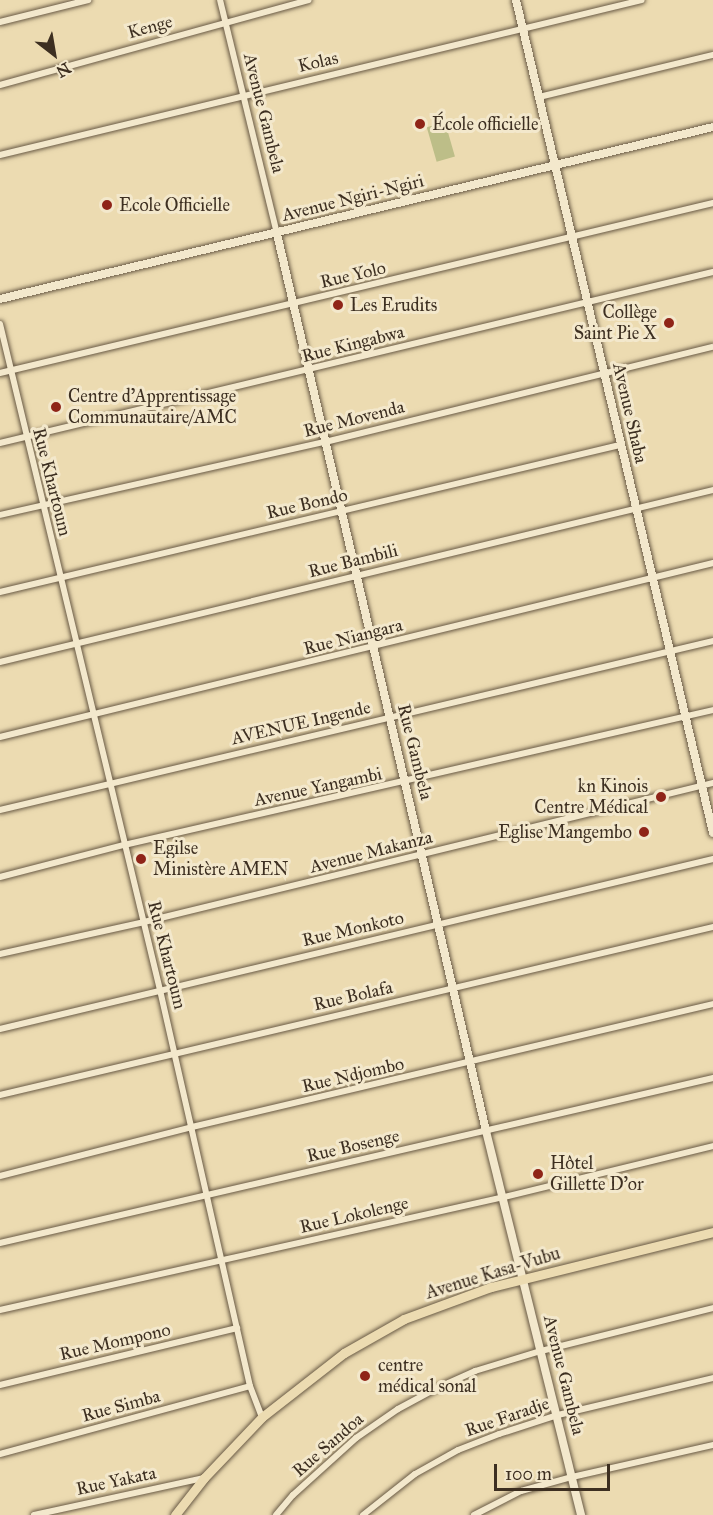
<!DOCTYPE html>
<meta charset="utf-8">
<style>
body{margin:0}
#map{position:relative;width:713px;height:1515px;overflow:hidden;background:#ecdbb1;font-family:"IM FELL Great Primer",serif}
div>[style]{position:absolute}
.green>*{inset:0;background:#bdbe88;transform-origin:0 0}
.roads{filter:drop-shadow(0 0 2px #695a45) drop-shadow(0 0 2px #695a45)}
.street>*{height:6px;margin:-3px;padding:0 3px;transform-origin:3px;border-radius:3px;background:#f3e8cc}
.secondary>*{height:8px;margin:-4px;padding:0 4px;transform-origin:4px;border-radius:4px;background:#f3e8cc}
.primary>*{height:9px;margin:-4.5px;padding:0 4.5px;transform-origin:4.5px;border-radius:4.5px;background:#ecdbb1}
.dots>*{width:16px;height:16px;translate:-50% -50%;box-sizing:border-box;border:3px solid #f3e8cc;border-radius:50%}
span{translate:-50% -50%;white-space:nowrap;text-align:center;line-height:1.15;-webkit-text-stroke:6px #f3e8cc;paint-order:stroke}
.street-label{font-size:18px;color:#3d2f21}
.poi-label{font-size:18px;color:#3d2f21}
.left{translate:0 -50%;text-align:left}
.right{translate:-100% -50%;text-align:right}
.north{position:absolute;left:24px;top:24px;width:60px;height:60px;-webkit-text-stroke:4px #f3e8cc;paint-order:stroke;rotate:149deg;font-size:16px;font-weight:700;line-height:24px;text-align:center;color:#3d2f21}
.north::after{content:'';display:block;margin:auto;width:21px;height:27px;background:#3d2f21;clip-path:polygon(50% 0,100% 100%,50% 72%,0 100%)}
.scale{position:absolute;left:494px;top:1464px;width:116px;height:27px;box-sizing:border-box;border:3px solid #3d2f21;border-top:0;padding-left:8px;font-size:18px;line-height:21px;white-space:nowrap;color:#3d2f21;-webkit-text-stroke:4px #f3e8cc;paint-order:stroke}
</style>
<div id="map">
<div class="green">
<i style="left:445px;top:122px;width:36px;height:19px;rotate:74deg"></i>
</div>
<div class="roads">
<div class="street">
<i style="left:220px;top:0;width:241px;rotate:76.3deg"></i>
<i style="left:0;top:22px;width:91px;rotate:-14deg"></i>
<i style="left:0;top:85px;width:320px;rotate:-15.4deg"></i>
<i style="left:539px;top:97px;width:179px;rotate:-13.6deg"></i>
<i style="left:0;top:155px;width:660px;rotate:-13.57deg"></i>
<i style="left:0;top:324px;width:685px;rotate:76.49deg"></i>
<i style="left:160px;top:990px;width:406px;rotate:77.2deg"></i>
<i style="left:250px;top:1386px;width:33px;rotate:69deg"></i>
<i style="left:0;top:373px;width:733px;rotate:-13.41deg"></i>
<i style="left:0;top:443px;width:733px;rotate:-13.49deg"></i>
<i style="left:0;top:515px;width:333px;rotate:-12.7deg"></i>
<i style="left:325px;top:442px;width:399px;rotate:-13.8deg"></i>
<i style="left:0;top:592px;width:637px;rotate:-13.34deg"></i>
<i style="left:0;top:662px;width:733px;rotate:-13.56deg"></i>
<i style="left:0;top:737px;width:734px;rotate:-13.71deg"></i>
<i style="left:0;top:810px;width:733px;rotate:-13.33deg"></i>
<i style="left:0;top:877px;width:128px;rotate:-14.5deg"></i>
<i style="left:124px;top:845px;width:604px;rotate:-12.91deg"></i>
<i style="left:0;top:954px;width:148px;rotate:-12.5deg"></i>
<i style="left:144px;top:922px;width:586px;rotate:-13.73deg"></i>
<i style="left:0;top:1029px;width:733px;rotate:-13.41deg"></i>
<i style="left:0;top:1095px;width:733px;rotate:-13.26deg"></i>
<i style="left:0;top:1176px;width:198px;rotate:-14.3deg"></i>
<i style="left:192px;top:1127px;width:535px;rotate:-13.28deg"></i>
<i style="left:0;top:1243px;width:732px;rotate:-13.03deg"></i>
<i style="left:0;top:1310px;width:517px;rotate:-12.64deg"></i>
<i style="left:504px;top:1197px;width:215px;rotate:-13.7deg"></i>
<i style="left:0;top:1385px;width:244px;rotate:-13.5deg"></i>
<i style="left:0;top:1454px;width:259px;rotate:-15.2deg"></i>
<i style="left:34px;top:1515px;width:173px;rotate:-12.3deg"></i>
<i style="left:276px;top:1515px;width:26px;rotate:-50deg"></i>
<i style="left:293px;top:1495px;width:85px;rotate:-42.1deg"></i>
<i style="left:356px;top:1438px;width:51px;rotate:-34.6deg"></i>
<i style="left:398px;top:1409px;width:42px;rotate:-28.4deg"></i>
<i style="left:435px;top:1389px;width:44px;rotate:-24.2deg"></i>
<i style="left:475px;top:1371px;width:69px;rotate:-16.9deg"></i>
<i style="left:541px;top:1351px;width:177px;rotate:-14deg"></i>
<i style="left:363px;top:1515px;width:66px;rotate:-38.3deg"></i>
<i style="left:415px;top:1474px;width:49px;rotate:-29.2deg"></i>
<i style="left:458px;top:1450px;width:44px;rotate:-21.3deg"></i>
<i style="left:499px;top:1434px;width:62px;rotate:-17.9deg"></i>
<i style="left:558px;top:1415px;width:159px;rotate:-13.4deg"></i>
<i style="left:474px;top:1515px;width:53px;rotate:-27.1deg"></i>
<i style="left:521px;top:1491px;width:53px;rotate:-15.4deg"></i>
<i style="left:572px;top:1477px;width:145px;rotate:-12.8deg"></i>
</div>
<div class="secondary">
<i style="left:516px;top:0;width:856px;rotate:76.69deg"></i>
<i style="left:277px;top:234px;width:921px;rotate:76.88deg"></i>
<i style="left:486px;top:1131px;width:396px;rotate:76.1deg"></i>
<i style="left:0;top:299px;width:733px;rotate:-13.56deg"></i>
</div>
<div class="primary">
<i style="left:175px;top:1515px;width:47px;rotate:-51.9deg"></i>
<i style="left:204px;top:1478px;width:84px;rotate:-46.4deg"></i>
<i style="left:262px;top:1417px;width:104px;rotate:-38deg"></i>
<i style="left:344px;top:1353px;width:69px;rotate:-29.5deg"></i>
<i style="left:404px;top:1319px;width:93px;rotate:-20.2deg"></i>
<i style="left:491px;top:1287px;width:229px;rotate:-13.9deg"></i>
</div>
</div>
<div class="dots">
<i style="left:420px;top:124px;background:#8f2418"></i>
<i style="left:107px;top:205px;background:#8f2418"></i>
<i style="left:338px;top:305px;background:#8f2418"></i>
<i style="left:669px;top:323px;background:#8f2418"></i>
<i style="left:56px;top:407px;background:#8f2418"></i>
<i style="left:661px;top:797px;background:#8f2418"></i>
<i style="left:644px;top:832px;background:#8f2418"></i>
<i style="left:141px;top:859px;background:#8f2418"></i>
<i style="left:538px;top:1174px;background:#8f2418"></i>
<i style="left:365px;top:1376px;background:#8f2418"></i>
</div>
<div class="street-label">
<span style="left:150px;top:27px;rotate:-15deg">Kenge</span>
<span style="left:318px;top:62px;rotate:-13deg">Kolas</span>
<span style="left:264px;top:113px;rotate:76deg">Avenue Gambela</span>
<span style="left:353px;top:198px;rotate:-14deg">Avenue Ngiri-Ngiri</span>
<span style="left:353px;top:275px;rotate:-13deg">Rue Yolo</span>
<span style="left:353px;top:344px;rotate:-14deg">Rue Kingabwa</span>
<span style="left:630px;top:413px;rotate:77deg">Avenue Shaba</span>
<span style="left:354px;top:419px;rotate:-14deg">Rue Movenda</span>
<span style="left:52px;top:482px;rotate:76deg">Rue Khartoum</span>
<span style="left:307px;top:504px;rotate:-13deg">Rue Bondo</span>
<span style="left:353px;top:561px;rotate:-14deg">Rue Bambili</span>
<span style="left:353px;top:637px;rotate:-14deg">Rue Niangara</span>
<span style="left:301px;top:723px;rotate:-13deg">AVENUE Ingende</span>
<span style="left:415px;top:752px;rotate:76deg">Rue Gambela</span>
<span style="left:318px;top:787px;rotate:-12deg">Avenue Yangambi</span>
<span style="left:371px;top:852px;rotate:-14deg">Avenue Makanza</span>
<span style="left:353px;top:929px;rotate:-13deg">Rue Monkoto</span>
<span style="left:167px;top:955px;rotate:76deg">Rue Khartoum</span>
<span style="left:353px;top:996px;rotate:-13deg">Rue Bolafa</span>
<span style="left:353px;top:1075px;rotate:-13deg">Rue Ndjombo</span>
<span style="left:353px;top:1146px;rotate:-13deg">Rue Bosenge</span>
<span style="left:354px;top:1215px;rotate:-13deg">Rue Lokolenge</span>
<span style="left:493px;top:1273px;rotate:-17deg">Avenue Kasa-Vubu</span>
<span style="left:115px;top:1342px;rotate:-13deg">Rue Mompono</span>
<span style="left:564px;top:1375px;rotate:76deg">Avenue Gambela</span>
<span style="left:121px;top:1406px;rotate:-15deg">Rue Simba</span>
<span style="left:507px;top:1417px;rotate:-19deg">Rue Faradje</span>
<span style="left:328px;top:1445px;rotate:-41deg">Rue Sandoa</span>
<span style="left:116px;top:1481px;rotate:-12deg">Rue Yakata</span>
</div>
<div class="poi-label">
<span class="left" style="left:432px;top:124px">École officielle</span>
<span class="left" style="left:119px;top:205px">Ecole Officielle</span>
<span class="left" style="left:350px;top:305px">Les Erudits</span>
<span class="right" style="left:657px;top:323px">Collège<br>Saint Pie X</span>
<span class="left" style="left:68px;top:407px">Centre d'Apprentissage<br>Communautaire/AMC</span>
<span class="right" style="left:648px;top:797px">kn Kinois<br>Centre Médical</span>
<span class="right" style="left:632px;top:832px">Eglise Mangembo</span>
<span class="left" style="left:153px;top:859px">Egilse<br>Ministère AMEN</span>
<span class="left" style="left:550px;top:1174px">Hôtel<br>Gillette D'or</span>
<span class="left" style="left:378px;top:1376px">centre<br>médical sonal</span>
</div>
<div class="north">N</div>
<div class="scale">100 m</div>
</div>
